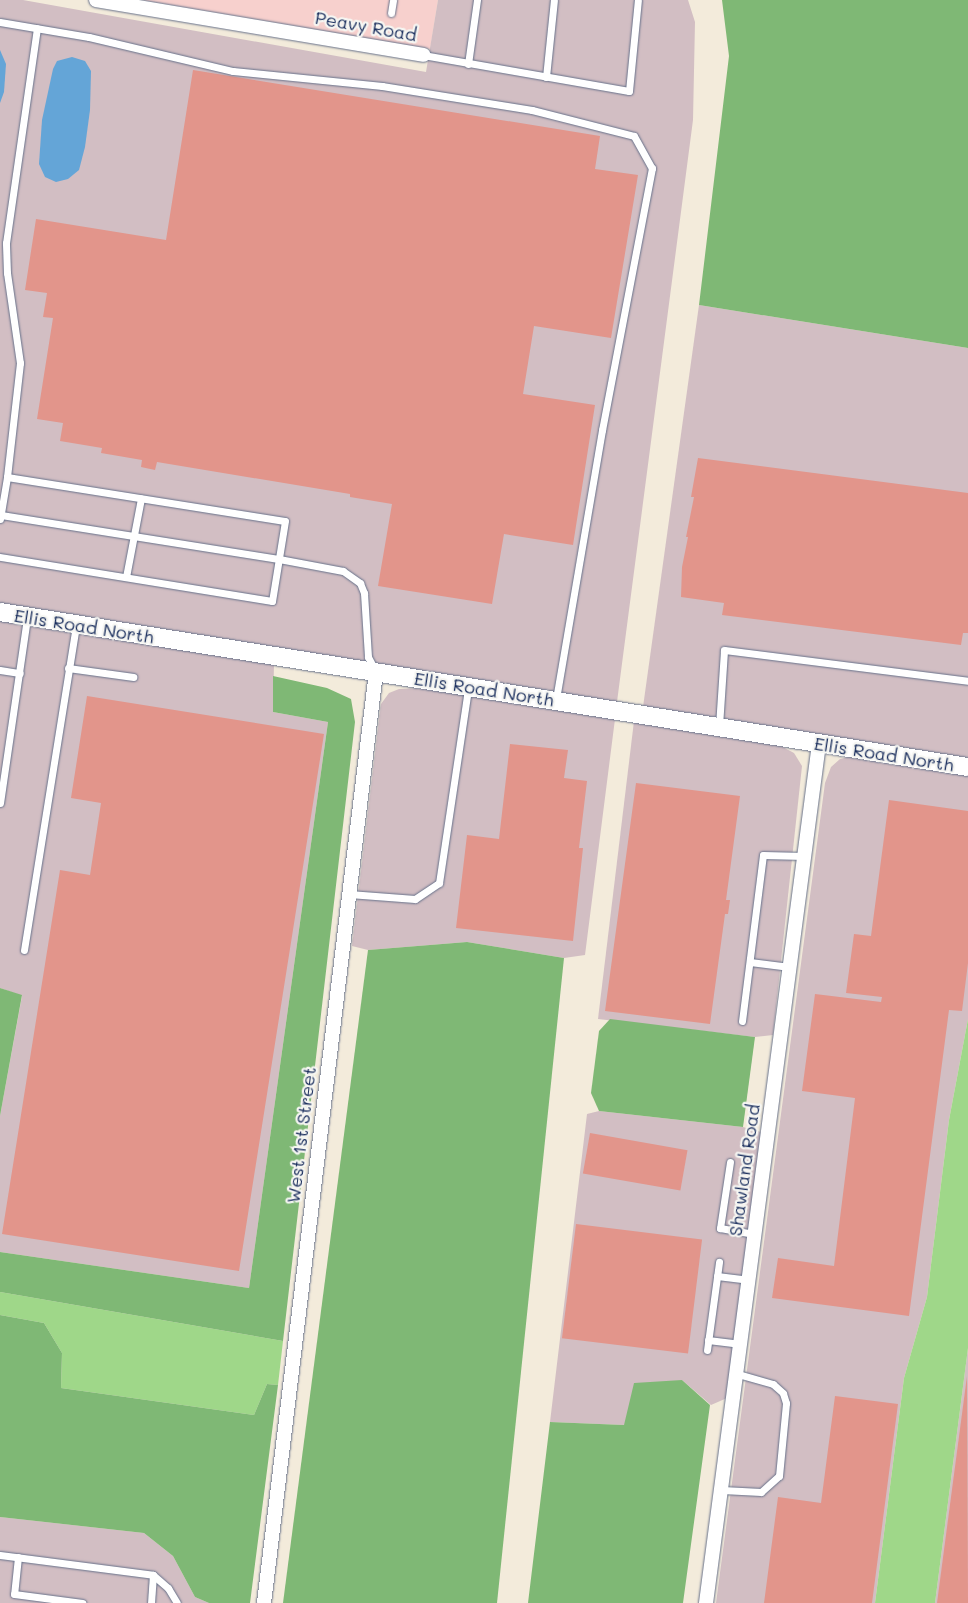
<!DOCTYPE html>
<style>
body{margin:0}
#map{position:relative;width:968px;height:1603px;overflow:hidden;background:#f3ebdb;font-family:Mali,sans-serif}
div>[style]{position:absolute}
.built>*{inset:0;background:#f7d0cd}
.industrial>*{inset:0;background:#d2bec3}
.green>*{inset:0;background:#9fd789}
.forest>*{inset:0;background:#7fb875}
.water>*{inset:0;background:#64a5d7}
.building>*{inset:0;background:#e2958b;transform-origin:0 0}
.roads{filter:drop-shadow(0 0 1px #67718a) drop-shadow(0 0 1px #67718a)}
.service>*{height:7px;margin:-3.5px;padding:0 3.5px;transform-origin:3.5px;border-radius:3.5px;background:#fff}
.minor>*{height:14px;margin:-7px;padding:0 7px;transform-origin:7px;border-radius:7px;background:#fff}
.tertiary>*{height:18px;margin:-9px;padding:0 9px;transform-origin:9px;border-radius:9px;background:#fff}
span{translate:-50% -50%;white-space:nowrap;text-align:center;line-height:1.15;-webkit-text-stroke:4.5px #f6f6f2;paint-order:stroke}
.street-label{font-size:18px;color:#1b2f5e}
</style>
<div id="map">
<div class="built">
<i style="clip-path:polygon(142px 0,438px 0,430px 49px)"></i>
</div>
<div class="industrial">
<i style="clip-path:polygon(0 0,23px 0,426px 72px,438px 0,688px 0,695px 22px,693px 120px,617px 702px,0 604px)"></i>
<i style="clip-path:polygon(699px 305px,968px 348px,968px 758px,643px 707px)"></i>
<i style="clip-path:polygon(0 621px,274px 664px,273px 712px,328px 722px,249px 1288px,0 1252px,0 1116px,22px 996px,0 988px)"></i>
<i style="clip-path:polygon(423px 688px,615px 719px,585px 955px,564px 958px,467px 942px,368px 950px,352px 946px,381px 704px,389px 693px,399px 689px)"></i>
<i style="clip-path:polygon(634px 721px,777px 744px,794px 753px,802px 766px,773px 1035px,755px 1037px,598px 1019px)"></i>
<i style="clip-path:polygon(853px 756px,968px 775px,968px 1019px,949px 1120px,927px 1297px,904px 1378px,875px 1603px,716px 1603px,825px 783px,831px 767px,840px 759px)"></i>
<i style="clip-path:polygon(599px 1111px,743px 1127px,761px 1132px,727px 1398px,711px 1405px,682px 1380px,624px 1425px,550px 1422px,587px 1114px)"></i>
<i style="clip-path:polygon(968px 1348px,968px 1603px,935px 1603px)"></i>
<i style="clip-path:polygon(0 1517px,144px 1533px,173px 1556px,195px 1597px,209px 1603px,0 1603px)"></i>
</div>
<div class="green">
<i style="clip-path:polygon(968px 1019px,968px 1348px,935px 1603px,875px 1603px,904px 1378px,927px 1297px,949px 1120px)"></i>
<i style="clip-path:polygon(0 1292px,283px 1341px,278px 1385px,267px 1384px,254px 1415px,61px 1388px,62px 1353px,44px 1323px,0 1315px)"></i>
</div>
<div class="forest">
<i style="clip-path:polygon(722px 0,968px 0,968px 348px,699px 305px,729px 56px)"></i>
<i style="clip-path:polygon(273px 676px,327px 688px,351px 699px,355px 722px,283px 1341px,0 1292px,0 1252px,249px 1288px,328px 722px,273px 712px)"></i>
<i style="clip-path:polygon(467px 942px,564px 958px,497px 1603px,283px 1603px,368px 950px)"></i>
<i style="clip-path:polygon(0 988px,22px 995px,0 1116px)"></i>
<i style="clip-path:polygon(610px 1019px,755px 1037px,743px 1127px,599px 1111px,591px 1093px,599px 1031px)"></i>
<i style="clip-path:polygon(0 1315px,44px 1323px,62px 1353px,61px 1388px,254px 1415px,267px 1384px,278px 1385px,250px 1603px,209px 1603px,195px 1597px,173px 1556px,144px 1533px,0 1517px)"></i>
<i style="clip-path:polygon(682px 1380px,710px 1405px,683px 1603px,528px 1603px,550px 1422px,624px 1425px,634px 1383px)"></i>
</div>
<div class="water">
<i style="clip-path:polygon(0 50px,6px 64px,4px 92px,0 103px)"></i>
<i style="clip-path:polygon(72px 57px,85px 61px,91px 71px,90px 110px,85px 147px,79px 170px,68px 179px,56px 182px,45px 177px,39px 164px,42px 120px,53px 69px,57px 61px)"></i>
</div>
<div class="building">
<i style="clip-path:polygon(193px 70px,600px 136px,595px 169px,638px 175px,611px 338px,534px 326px,523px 394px,595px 405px,573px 545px,504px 534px,492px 604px,378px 586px,392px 504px,350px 497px,350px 494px,157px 462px,155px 470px,141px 467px,142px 460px,101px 453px,102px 448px,60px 441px,63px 423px,37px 419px,53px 318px,43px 317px,47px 293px,25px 290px,36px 219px,166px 240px)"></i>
<i style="clip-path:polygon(698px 458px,968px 493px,968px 633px,963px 633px,961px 645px,722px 615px,724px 603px,681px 597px,682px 567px,688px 537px,686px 537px,694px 497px,691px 497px)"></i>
<i style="clip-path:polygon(87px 696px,324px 734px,239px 1271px,2px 1234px,60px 870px,90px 875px,101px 803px,71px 798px)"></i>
<i style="clip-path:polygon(510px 744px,568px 750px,564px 778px,587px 781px,579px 848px,583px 848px,573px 941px,456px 928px,467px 835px,499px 839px)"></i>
<i style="clip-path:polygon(636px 783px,740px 796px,726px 900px,730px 900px,728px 914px,725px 914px,710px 1024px,605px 1011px)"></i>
<i style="clip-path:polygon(889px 800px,968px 811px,968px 963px,962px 1011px,949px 1010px,909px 1316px,772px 1298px,778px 1258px,834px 1266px,855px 1098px,802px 1091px,815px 994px,881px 1002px,882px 997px,846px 993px,854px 934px,871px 936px)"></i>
<i style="left:590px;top:1133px;width:99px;height:41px;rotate:10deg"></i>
<i style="left:576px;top:1224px;width:127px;height:115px;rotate:7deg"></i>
<i style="clip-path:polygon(967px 1376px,968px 1603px,937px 1603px)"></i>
<i style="clip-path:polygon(835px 1396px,898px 1404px,872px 1603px,764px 1603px,778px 1497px,821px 1503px)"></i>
</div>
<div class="roads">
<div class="service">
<i style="left:391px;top:13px;width:13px;rotate:-81deg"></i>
<i style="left:0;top:22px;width:90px;rotate:9.6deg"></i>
<i style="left:89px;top:37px;width:148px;rotate:13.3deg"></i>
<i style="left:233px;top:71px;width:150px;rotate:5.7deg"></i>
<i style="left:382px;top:86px;width:152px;rotate:9.1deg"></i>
<i style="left:532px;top:110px;width:105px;rotate:14.3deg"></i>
<i style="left:634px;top:136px;width:37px;rotate:61deg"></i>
<i style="left:652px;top:168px;width:267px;rotate:100.8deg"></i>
<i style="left:602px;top:430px;width:274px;rotate:99.7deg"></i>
<i style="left:423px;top:55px;width:209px;rotate:9.9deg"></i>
<i style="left:629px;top:91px;width:91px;rotate:-84.4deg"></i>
<i style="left:468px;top:64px;width:65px;rotate:-82deg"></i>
<i style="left:546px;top:77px;width:77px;rotate:-84.1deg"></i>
<i style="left:7px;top:477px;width:115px;rotate:-83.5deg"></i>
<i style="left:20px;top:363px;width:91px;rotate:-98.2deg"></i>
<i style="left:7px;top:273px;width:30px;rotate:-92deg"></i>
<i style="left:6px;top:243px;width:217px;rotate:-81.8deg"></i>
<i style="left:1px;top:515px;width:281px;rotate:9deg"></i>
<i style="left:279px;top:559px;width:65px;rotate:10.6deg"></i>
<i style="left:343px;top:571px;width:21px;rotate:35deg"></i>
<i style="left:360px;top:583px;width:11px;rotate:68deg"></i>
<i style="left:364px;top:593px;width:64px;rotate:86.4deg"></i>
<i style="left:368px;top:657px;width:15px;rotate:62deg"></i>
<i style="left:0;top:519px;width:43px;rotate:-80.5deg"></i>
<i style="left:7px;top:477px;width:281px;rotate:9deg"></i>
<i style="left:285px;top:521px;width:81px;rotate:99.2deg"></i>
<i style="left:272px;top:601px;width:276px;rotate:-170.8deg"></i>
<i style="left:126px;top:577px;width:80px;rotate:-79.2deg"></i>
<i style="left:68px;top:668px;width:66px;rotate:7.9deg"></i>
<i style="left:0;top:670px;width:20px;rotate:9deg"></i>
<i style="left:719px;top:726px;width:76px;rotate:-86.2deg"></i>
<i style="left:724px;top:650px;width:246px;rotate:7.2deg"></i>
<i style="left:0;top:803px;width:188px;rotate:-81.7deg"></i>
<i style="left:349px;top:894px;width:66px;rotate:4.3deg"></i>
<i style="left:415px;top:899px;width:29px;rotate:-34deg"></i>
<i style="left:439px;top:883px;width:197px;rotate:-81.5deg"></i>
<i style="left:24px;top:950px;width:329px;rotate:-80.9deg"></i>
<i style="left:750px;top:962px;width:40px;rotate:7.1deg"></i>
<i style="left:742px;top:1021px;width:167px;rotate:-82.8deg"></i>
<i style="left:763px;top:855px;width:41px;rotate:1.4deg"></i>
<i style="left:730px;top:1162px;width:67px;rotate:98.6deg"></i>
<i style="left:720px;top:1228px;width:36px;rotate:10deg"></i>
<i style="left:717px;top:1276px;width:31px;rotate:7deg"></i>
<i style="left:708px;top:1340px;width:33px;rotate:7deg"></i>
<i style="left:707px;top:1350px;width:89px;rotate:-82.2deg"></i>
<i style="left:722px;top:1490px;width:39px;rotate:3deg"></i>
<i style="left:761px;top:1492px;width:24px;rotate:-42deg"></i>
<i style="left:779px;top:1476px;width:73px;rotate:-84.5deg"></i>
<i style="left:786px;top:1403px;width:10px;rotate:-107deg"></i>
<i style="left:783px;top:1393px;width:13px;rotate:-138deg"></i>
<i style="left:773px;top:1384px;width:37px;rotate:-164deg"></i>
<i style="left:0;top:1555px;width:154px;rotate:7.4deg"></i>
<i style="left:153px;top:1575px;width:20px;rotate:41deg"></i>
<i style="left:168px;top:1588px;width:17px;rotate:59deg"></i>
<i style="left:18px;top:1557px;width:37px;rotate:96deg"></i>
<i style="left:14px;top:1594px;width:69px;rotate:7.5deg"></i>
<i style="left:151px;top:1603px;width:28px;rotate:-86deg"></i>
</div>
<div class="minor">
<i style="left:96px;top:0;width:332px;rotate:9.5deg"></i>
<i style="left:264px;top:1603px;width:938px;rotate:-83.14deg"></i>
<i style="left:706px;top:1603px;width:867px;rotate:-82.51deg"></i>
</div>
<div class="tertiary">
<i style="left:0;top:612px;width:980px;rotate:9.1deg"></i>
</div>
</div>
<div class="street-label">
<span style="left:366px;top:26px;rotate:10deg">Peavy Road</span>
<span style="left:84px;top:626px;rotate:9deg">Ellis Road North</span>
<span style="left:484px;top:689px;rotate:9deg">Ellis Road North</span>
<span style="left:884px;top:754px;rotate:9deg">Ellis Road North</span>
<span style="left:301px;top:1135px;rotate:-83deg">West 1st Street</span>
<span style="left:744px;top:1170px;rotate:-82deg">Shawland Road</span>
</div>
</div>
